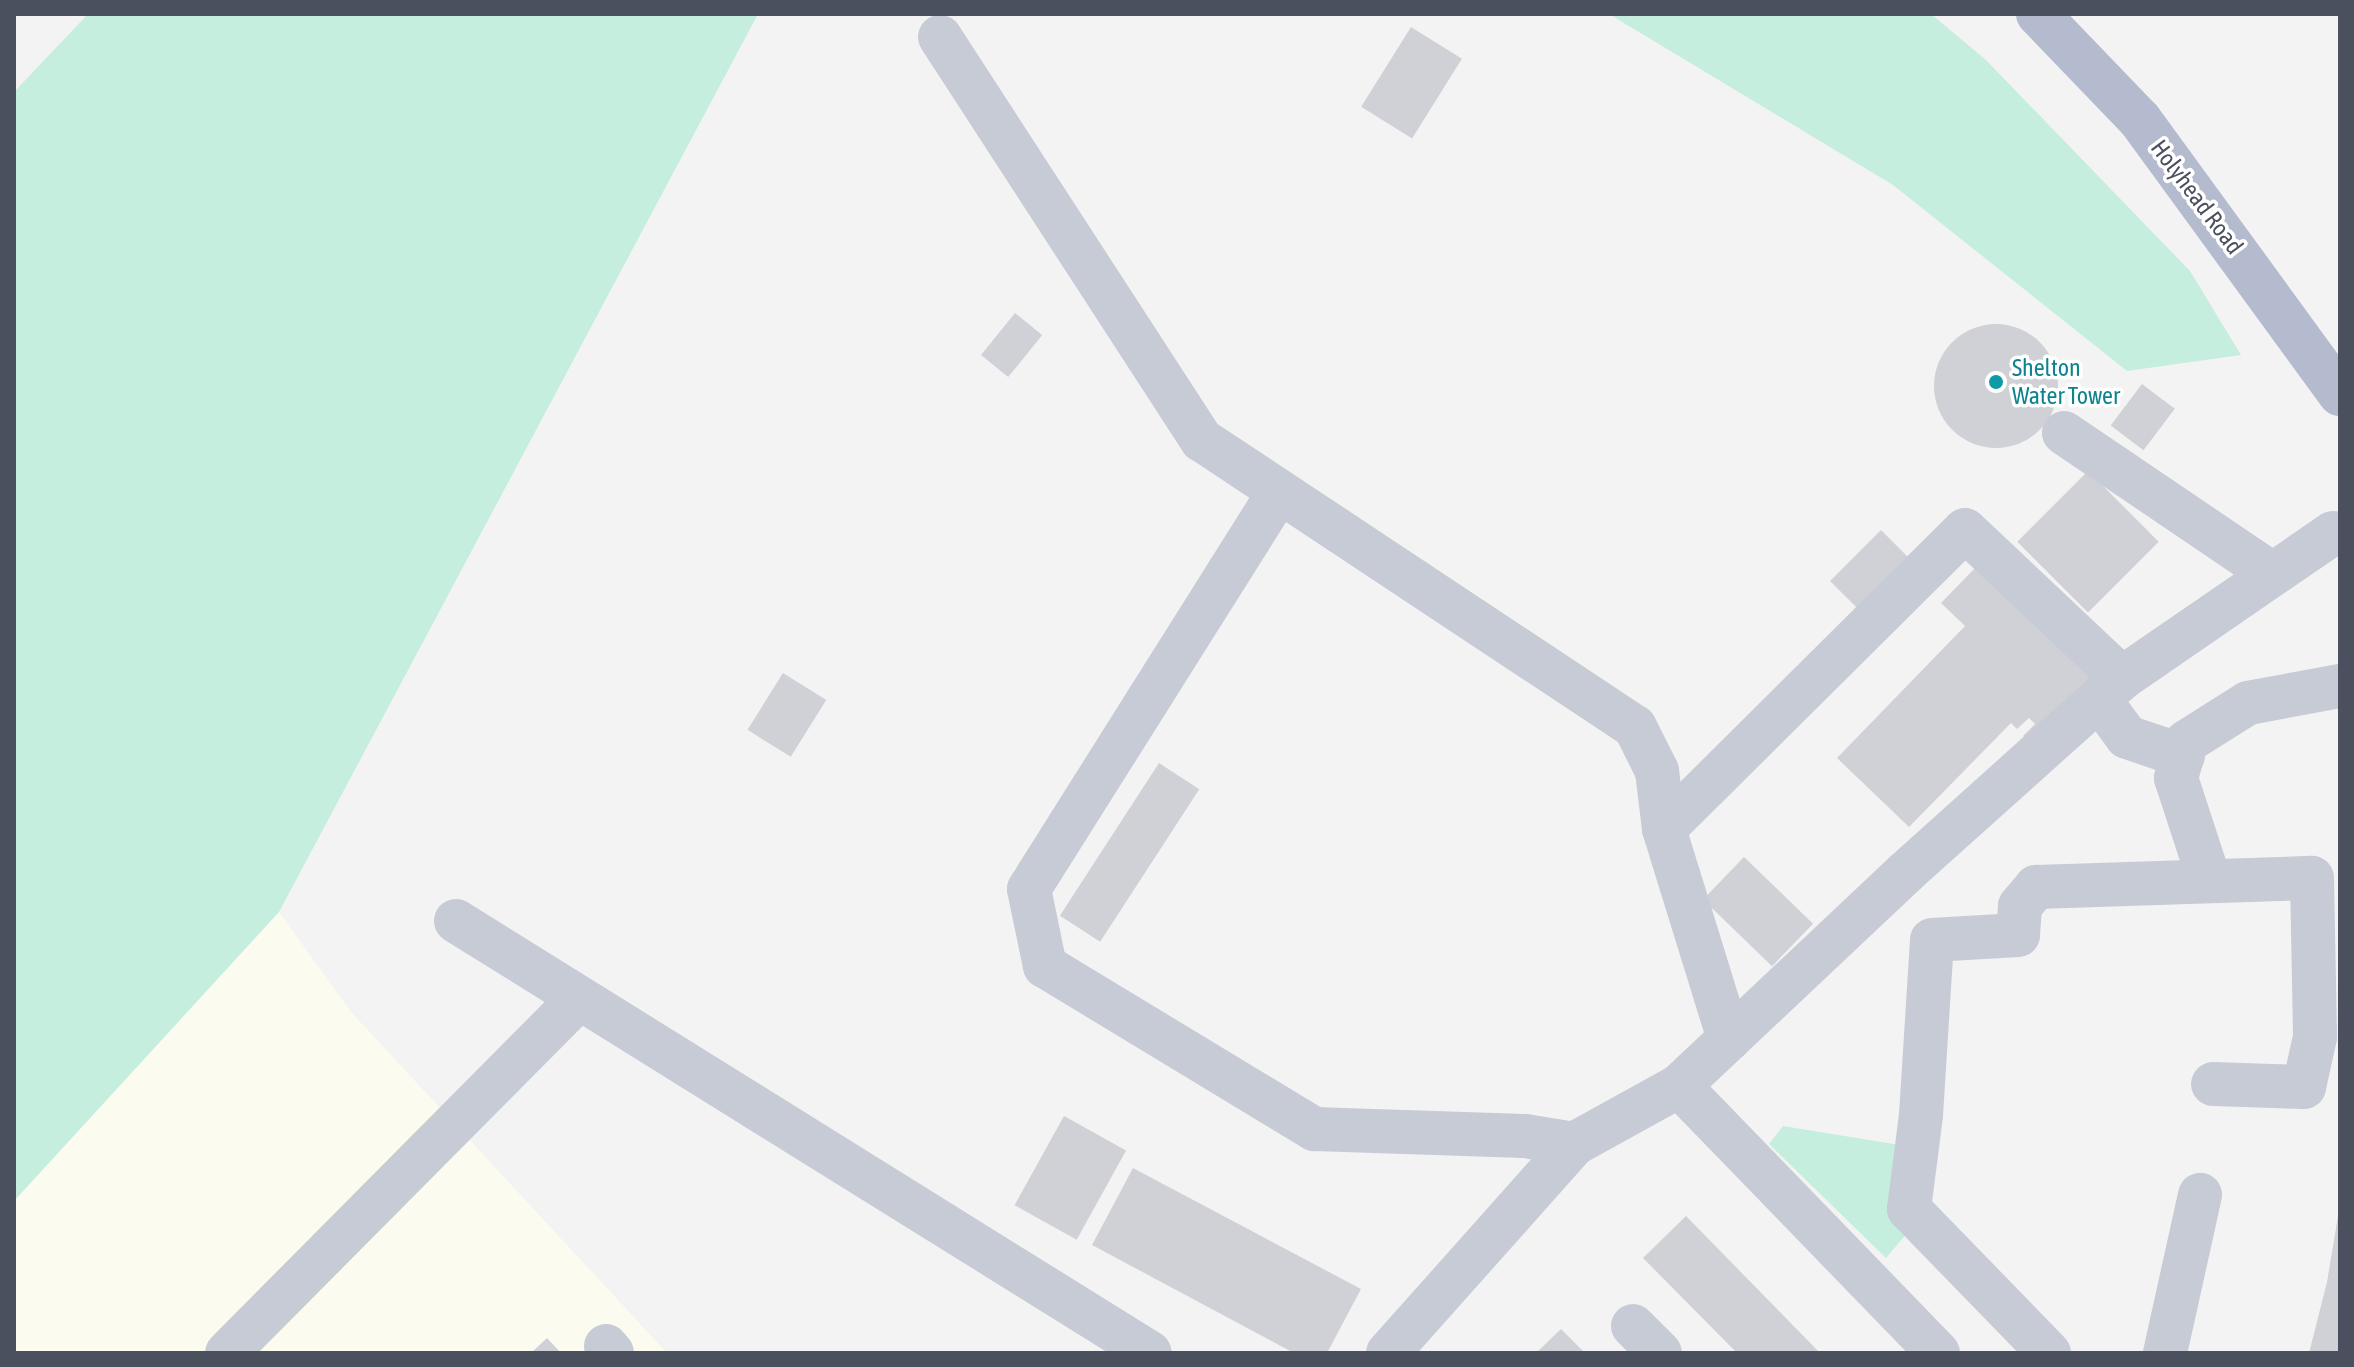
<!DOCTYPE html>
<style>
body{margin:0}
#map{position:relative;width:2354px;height:1367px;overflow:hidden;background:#f4f3f3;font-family:"Asap Condensed",sans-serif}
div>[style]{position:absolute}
.commercial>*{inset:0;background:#fcfbef}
.green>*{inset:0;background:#c5eedf}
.building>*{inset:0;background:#d0d1d6;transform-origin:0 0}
.round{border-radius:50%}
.minor>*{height:44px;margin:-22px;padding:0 22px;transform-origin:22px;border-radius:22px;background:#c7cbd5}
.major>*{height:44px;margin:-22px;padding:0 22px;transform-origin:22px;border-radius:22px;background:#b4bbce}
.dots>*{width:22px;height:22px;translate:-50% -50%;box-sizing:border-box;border:4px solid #fff;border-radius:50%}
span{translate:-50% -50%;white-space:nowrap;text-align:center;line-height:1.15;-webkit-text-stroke:7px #fff;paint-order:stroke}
.street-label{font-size:24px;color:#4b505f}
.culture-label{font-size:24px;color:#0d838f}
.left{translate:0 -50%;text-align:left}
.frame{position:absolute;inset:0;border:16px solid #4b505f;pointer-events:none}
</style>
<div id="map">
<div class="commercial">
<i style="clip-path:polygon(279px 912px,351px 1012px,667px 1353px,14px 1353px,14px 1201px)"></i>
</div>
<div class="green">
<i style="clip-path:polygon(88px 14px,758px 14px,279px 912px,14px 1201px,14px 92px)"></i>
<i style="clip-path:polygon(1609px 14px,1931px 14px,1986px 60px,2190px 271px,2241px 355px,2127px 371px,1893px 185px)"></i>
<i style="clip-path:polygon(1783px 1126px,1906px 1146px,1908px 1232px,1886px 1258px,1769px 1144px)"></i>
</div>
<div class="building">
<i style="left:1411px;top:27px;width:60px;height:94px;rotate:32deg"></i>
<i style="left:1015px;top:313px;width:35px;height:54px;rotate:39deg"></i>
<i class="round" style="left:1934px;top:324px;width:124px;height:124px"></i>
<i style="left:2142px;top:384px;width:41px;height:52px;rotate:37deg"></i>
<i style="left:2088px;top:471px;width:100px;height:100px;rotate:45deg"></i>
<i style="left:1881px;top:530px;width:54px;height:72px;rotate:45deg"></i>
<i style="clip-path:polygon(1978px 565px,2101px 684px,2037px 750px,2023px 736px,2035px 724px,2029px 718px,2017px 729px,2011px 723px,1909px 827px,1837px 758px,1965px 626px,1941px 603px)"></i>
<i style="left:783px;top:673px;width:51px;height:67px;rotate:32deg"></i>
<i style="left:1159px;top:763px;width:48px;height:182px;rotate:33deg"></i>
<i style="left:1744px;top:857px;width:96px;height:59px;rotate:44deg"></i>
<i style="left:1064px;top:1116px;width:71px;height:102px;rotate:29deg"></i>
<i style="clip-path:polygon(1133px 1168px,1361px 1289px,1327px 1353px,1294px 1353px,1092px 1245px)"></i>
<i style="clip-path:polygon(1686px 1216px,1820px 1353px,1737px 1353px,1643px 1258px)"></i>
<i style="clip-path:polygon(2338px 1216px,2340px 1353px,2309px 1353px,2327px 1282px)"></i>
<i style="clip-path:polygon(1561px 1329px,1585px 1353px,1536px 1353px)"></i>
<i style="clip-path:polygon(547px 1338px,561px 1353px,531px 1353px)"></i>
</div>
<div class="minor">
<i style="left:940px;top:37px;width:481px;rotate:57deg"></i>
<i style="left:1202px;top:440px;width:519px;rotate:33.54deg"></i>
<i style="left:1635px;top:727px;width:49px;rotate:63.4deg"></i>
<i style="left:1657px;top:771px;width:58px;rotate:83.1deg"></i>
<i style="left:2064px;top:433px;width:251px;rotate:34.1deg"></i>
<i style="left:1279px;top:492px;width:469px;rotate:122.2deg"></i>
<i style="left:1029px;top:889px;width:79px;rotate:78.3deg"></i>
<i style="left:1045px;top:966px;width:315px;rotate:31.2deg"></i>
<i style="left:1314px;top:1129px;width:211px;rotate:1.9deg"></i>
<i style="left:1525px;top:1136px;width:50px;rotate:9.3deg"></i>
<i style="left:2099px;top:699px;width:47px;rotate:53.6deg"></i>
<i style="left:2127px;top:737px;width:59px;rotate:18.7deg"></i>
<i style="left:2209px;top:879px;width:106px;rotate:-108.1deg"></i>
<i style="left:2176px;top:778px;width:37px;rotate:-74deg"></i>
<i style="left:2186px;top:742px;width:73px;rotate:-32.2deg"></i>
<i style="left:2248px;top:703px;width:94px;rotate:-10.5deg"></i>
<i style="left:456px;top:921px;width:817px;rotate:31.9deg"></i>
<i style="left:1729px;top:1039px;width:220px;rotate:-107.2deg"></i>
<i style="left:1664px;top:829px;width:424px;rotate:-44.8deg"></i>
<i style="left:1965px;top:530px;width:216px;rotate:43.3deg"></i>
<i style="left:1633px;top:1326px;width:38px;rotate:45deg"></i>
<i style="left:606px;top:1346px;width:9px;rotate:49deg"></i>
<i style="left:227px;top:1353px;width:497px;rotate:-45.2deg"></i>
<i style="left:1388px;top:1353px;width:280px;rotate:-48.3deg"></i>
<i style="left:1574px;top:1144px;width:120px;rotate:-28.9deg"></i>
<i style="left:1938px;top:1353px;width:372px;rotate:-134.1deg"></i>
<i style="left:1679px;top:1086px;width:312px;rotate:-43.3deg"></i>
<i style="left:1906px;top:872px;width:290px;rotate:-41.9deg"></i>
<i style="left:2122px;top:678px;width:256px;rotate:-34.5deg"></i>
<i style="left:2049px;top:1353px;width:201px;rotate:-134.2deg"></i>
<i style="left:1909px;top:1209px;width:95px;rotate:-82.7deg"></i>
<i style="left:1921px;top:1115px;width:175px;rotate:-86.4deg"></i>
<i style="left:1932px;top:940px;width:86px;rotate:-3.3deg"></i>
<i style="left:2018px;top:935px;width:29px;rotate:-86deg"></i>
<i style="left:2020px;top:906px;width:25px;rotate:-50deg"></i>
<i style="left:2036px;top:887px;width:276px;rotate:-1.9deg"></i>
<i style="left:2312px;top:878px;width:159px;rotate:88.9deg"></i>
<i style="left:2315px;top:1037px;width:51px;rotate:102.4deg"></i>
<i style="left:2304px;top:1087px;width:91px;rotate:-178.1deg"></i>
<i style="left:2165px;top:1353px;width:162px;rotate:-77.5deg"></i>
</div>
<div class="major">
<i style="left:2038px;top:14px;width:147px;rotate:46.1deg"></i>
<i style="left:2140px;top:120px;width:339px;rotate:53.9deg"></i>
</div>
<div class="dots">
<i style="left:1996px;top:382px;background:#0f9aa8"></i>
</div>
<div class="street-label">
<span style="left:2197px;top:197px;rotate:53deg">Holyhead Road</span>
</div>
<div class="culture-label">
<span class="left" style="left:2012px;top:382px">Shelton<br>Water Tower</span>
</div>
<div class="frame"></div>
</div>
